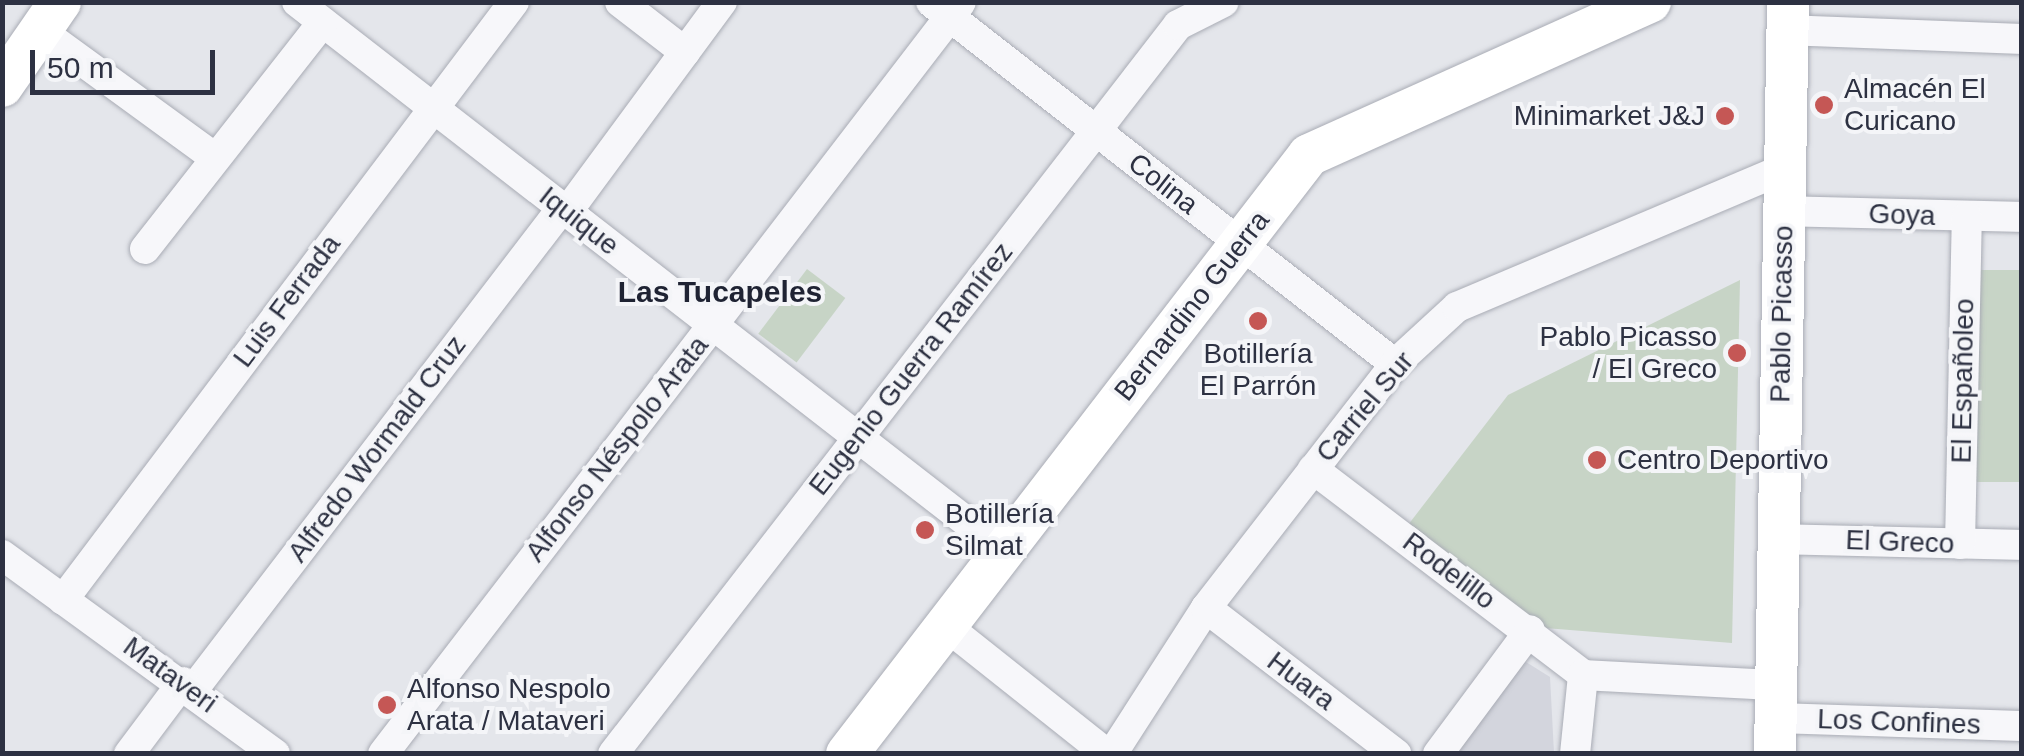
<!DOCTYPE html>
<meta charset="utf-8">
<style>
body{margin:0}
#map{position:relative;width:2024px;height:756px;overflow:hidden;background:#e4e6eb;font-family:Helvetica,sans-serif}
div>[style]{position:absolute}
.built>*{inset:0;background:#d3d5dd}
.green>*{inset:0;background:#c7d4c6;transform-origin:0 0}
.roads{filter:drop-shadow(0 0 2px #a9acb5) drop-shadow(0 0 2px #a9acb5)}
.street>*{height:30px;margin:-15px;padding:0 15px;transform-origin:15px;border-radius:15px;background:#f7f7fa}
.secondary>*{height:42px;margin:-21px;padding:0 21px;transform-origin:21px;border-radius:21px;background:#fff}
.dots>*{width:28px;height:28px;translate:-50% -50%;box-sizing:border-box;border:5px solid #f4f5f8;border-radius:50%}
span{translate:-50% -50%;white-space:nowrap;text-align:center;line-height:1.15;-webkit-text-stroke:8px #f4f5f8;paint-order:stroke}
.poi-label{font-size:28px;color:#2d3142}
.left{translate:0 -50%;text-align:left}
.right{translate:-100% -50%;text-align:right}
.street-label{font-size:28px;color:#2d3142}
.neighbourhood-label{font-size:30px;color:#1f2333;font-weight:700}
.frame{position:absolute;inset:0;border:5px solid #2d3142;pointer-events:none}
.scale{position:absolute;left:30px;top:50px;width:185px;height:45px;box-sizing:border-box;border:5px solid #2d3142;border-top:0;padding-left:12px;font-size:30px;line-height:35px;white-space:nowrap;color:#2d3142;-webkit-text-stroke:8px #f4f5f8;paint-order:stroke}
</style>
<div id="map">
<div class="built">
<i style="clip-path:polygon(1521px 659px,1550px 677px,1554px 753px,1449px 754px)"></i>
</div>
<div class="green">
<i style="left:807px;top:269px;width:48px;height:81px;rotate:37deg"></i>
<i style="left:1970px;top:270px;width:51px;height:212px"></i>
<i style="clip-path:polygon(1740px 280px,1732px 643px,1545px 628px,1408px 525px,1508px 395px)"></i>
</div>
<div class="roads">
<div class="street">
<i style="left:297px;top:2px;width:894px;rotate:37.82deg"></i>
<i style="left:620px;top:2px;width:82px;rotate:37.6deg"></i>
<i style="left:931px;top:2px;width:589px;rotate:37.96deg"></i>
<i style="left:1786px;top:30px;width:236px;rotate:2.2deg"></i>
<i style="left:41px;top:31px;width:215px;rotate:36.1deg"></i>
<i style="left:1783px;top:211px;width:239px;rotate:1.4deg"></i>
<i style="left:567px;top:212px;width:261px;rotate:-53.6deg"></i>
<i style="left:145px;top:249px;width:288px;rotate:-51.9deg"></i>
<i style="left:1313px;top:469px;width:340px;rotate:37.3deg"></i>
<i style="left:1583px;top:675px;width:194px;rotate:3deg"></i>
<i style="left:1778px;top:539px;width:244px;rotate:1.4deg"></i>
<i style="left:1960px;top:544px;width:327px;rotate:-88.8deg"></i>
<i style="left:2px;top:555px;width:338px;rotate:36.1deg"></i>
<i style="left:63px;top:600px;width:749px;rotate:-52.98deg"></i>
<i style="left:1206px;top:608px;width:240px;rotate:37.5deg"></i>
<i style="left:946px;top:626px;width:206px;rotate:38.5deg"></i>
<i style="left:193px;top:690px;width:607px;rotate:-52.56deg"></i>
<i style="left:1777px;top:718px;width:245px;rotate:1.9deg"></i>
<i style="left:129px;top:754px;width:90px;rotate:-53.1deg"></i>
<i style="left:383px;top:754px;width:948px;rotate:-52.45deg"></i>
<i style="left:613px;top:754px;width:922px;rotate:-52.22deg"></i>
<i style="left:1178px;top:25px;width:51px;rotate:-26.6deg"></i>
<i style="left:1112px;top:754px;width:174px;rotate:-57.2deg"></i>
<i style="left:1206px;top:608px;width:309px;rotate:-52.2deg"></i>
<i style="left:1395px;top:364px;width:84px;rotate:-42.6deg"></i>
<i style="left:1457px;top:307px;width:354px;rotate:-22.9deg"></i>
<i style="left:1438px;top:754px;width:154px;rotate:-53.4deg"></i>
<i style="left:1575px;top:754px;width:79px;rotate:-84.2deg"></i>
</div>
<div class="secondary">
<i style="left:2px;top:86px;width:102px;rotate:-55.4deg"></i>
<i style="left:847px;top:754px;width:756px;rotate:-52.36deg"></i>
<i style="left:1309px;top:155px;width:374px;rotate:-24.2deg"></i>
<i style="left:1775px;top:754px;width:752px;rotate:-89.01deg"></i>
</div>
</div>
<div class="dots">
<i style="left:1824px;top:105px;background:#c55755"></i>
<i style="left:1725px;top:116px;background:#c55755"></i>
<i style="left:1258px;top:321px;background:#c55755"></i>
<i style="left:1737px;top:353px;background:#c55755"></i>
<i style="left:1597px;top:460px;background:#c55755"></i>
<i style="left:925px;top:530px;background:#c55755"></i>
<i style="left:387px;top:705px;background:#c55755"></i>
</div>
<div class="poi-label">
<span class="left" style="left:1844px;top:105px">Almacén El<br>Curicano</span>
<span class="right" style="left:1705px;top:116px">Minimarket J&amp;J</span>
<span class="right" style="left:1717px;top:353px">Pablo Picasso<br>/ El Greco</span>
<span style="left:1258px;top:370px">Botillería<br>El Parrón</span>
<span class="left" style="left:1617px;top:460px">Centro Deportivo</span>
<span class="left" style="left:945px;top:530px">Botillería<br>Silmat</span>
<span class="left" style="left:407px;top:705px">Alfonso Nespolo<br>Arata / Mataveri</span>
</div>
<div class="street-label">
<span style="left:1163px;top:184px;rotate:38deg">Colina</span>
<span style="left:1902px;top:215px;rotate:2deg">Goya</span>
<span style="left:579px;top:221px;rotate:38deg">Iquique</span>
<span style="left:287px;top:301px;rotate:-53deg">Luis Ferrada</span>
<span style="left:1192px;top:306px;rotate:-52deg">Bernardino Guerra</span>
<span style="left:1782px;top:314px;rotate:-89deg">Pablo Picasso</span>
<span style="left:911px;top:369px;rotate:-52deg">Eugenio Guerra Ramírez</span>
<span style="left:1963px;top:381px;rotate:-89deg">El Españoleo</span>
<span style="left:1365px;top:407px;rotate:-50deg">Carriel Sur</span>
<span style="left:377px;top:449px;rotate:-53deg">Alfredo Wormald Cruz</span>
<span style="left:617px;top:449px;rotate:-52deg">Alfonso Néspolo Arata</span>
<span style="left:1900px;top:542px;rotate:2deg">El Greco</span>
<span style="left:1449px;top:571px;rotate:37deg">Rodelillo</span>
<span style="left:170px;top:675px;rotate:36deg">Mataveri</span>
<span style="left:1301px;top:681px;rotate:37deg">Huara</span>
<span style="left:1899px;top:722px;rotate:2deg">Los Confines</span>
</div>
<div class="neighbourhood-label">
<span style="left:720px;top:292px">Las Tucapeles</span>
</div>
<div class="frame"></div>
<div class="scale">50 m</div>
</div>
